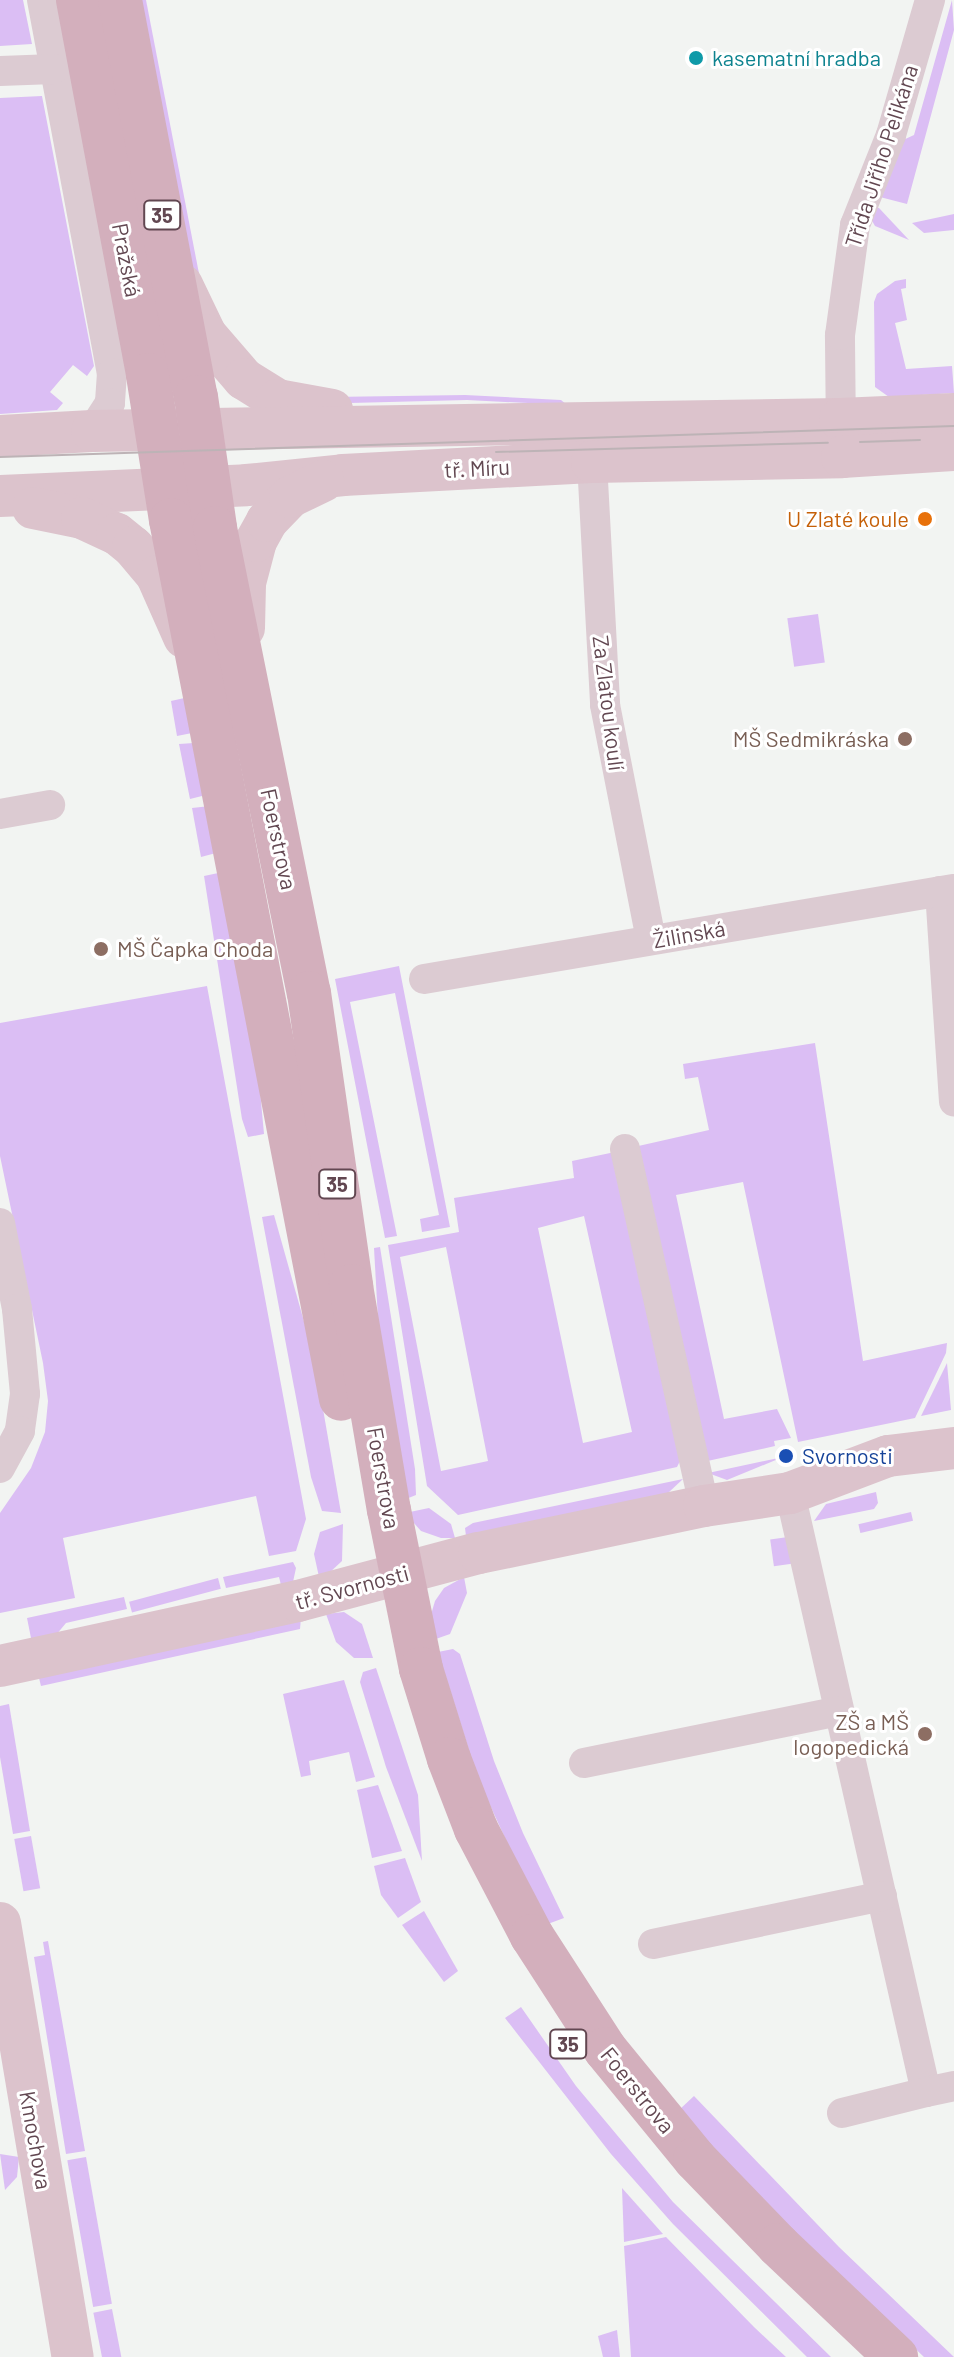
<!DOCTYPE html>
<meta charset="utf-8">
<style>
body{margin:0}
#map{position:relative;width:954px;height:2357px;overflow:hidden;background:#f2f4f2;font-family:Barlow,sans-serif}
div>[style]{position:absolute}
.green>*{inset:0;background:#dbbef4;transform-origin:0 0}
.street>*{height:30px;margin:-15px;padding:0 15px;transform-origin:15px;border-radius:15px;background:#dccbd2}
.secondary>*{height:42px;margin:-21px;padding:0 21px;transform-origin:21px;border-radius:21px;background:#dcc3cc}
.primary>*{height:44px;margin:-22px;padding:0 22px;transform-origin:22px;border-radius:22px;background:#d3afbc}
.tram>*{height:2px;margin:-1px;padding:0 1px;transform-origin:1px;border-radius:1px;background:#bdb3b6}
.dots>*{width:22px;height:22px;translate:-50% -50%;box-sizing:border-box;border:4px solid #fff;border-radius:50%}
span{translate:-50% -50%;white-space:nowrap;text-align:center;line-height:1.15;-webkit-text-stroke:6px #fff;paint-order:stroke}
.shield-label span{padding:2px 6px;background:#fff;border:2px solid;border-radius:6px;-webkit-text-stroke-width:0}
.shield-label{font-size:20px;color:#624751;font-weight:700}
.culture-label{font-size:22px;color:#0d838f}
.left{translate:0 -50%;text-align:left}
.street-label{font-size:22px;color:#624751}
.food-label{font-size:22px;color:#c56008}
.right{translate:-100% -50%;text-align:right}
.education-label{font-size:22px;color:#785e54}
.transit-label{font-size:22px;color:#164399}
</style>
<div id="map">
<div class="green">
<i style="clip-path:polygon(0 0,23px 0,32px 44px,0 46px)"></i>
<i style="clip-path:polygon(136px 0,146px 0,201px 284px,198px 301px)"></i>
<i style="clip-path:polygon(952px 0,954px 30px,907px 204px,876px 196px,901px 141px,914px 135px)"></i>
<i style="clip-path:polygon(42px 96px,94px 366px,87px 376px,73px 365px,50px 392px,63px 403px,57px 410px,0 414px,0 98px)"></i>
<i style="clip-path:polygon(872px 206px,879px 208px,909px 240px,875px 226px,871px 219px)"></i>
<i style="clip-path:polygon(954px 214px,954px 230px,924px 233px,912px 223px)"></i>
<i style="clip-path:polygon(906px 279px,906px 288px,901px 289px,907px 320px,895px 323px,906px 369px,952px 366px,954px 393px,889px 397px,875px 387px,874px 302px,877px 294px,895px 281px)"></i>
<i style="clip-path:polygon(465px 395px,561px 400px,567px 405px,467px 400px,350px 403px,331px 397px)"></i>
<i style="left:818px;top:614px;width:49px;height:31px;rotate:82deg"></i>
<i style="clip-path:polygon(189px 697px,192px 733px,177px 736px,171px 701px)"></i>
<i style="clip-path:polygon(194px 743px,206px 795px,190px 799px,179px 744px)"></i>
<i style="clip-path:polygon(210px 806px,216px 853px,201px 857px,192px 808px)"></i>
<i style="clip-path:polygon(223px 872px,259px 1080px,264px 1134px,248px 1137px,242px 1119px,204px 876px)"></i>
<i style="clip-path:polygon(399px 966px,450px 1227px,422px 1232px,420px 1219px,439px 1215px,395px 993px,350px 1002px,397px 1236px,385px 1238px,335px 979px)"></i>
<i style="clip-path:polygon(207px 986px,306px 1519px,296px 1551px,269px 1556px,256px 1496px,63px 1538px,75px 1598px,0 1613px,0 1513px,31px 1468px,45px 1432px,48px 1401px,43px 1363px,0 1156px,0 1023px)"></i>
<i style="clip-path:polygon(815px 1043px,863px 1361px,947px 1343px,946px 1353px,915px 1418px,798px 1442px,743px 1182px,676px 1195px,724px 1419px,777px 1409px,791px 1438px,774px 1441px,775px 1446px,703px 1462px,634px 1147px,709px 1130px,698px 1077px,685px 1079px,683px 1064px)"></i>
<i style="clip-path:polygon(evenodd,615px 1152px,681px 1459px,677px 1467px,458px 1515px,427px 1486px,388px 1245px,459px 1232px,454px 1198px,574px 1178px,572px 1161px,615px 1152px,584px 1216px,632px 1432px,583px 1443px,538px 1228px,584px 1216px,615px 1152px,446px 1247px,488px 1461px,441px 1471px,400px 1257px,446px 1247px)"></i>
<i style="clip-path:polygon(274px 1215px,314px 1357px,341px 1513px,322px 1511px,311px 1477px,262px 1217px)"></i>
<i style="clip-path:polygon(380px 1247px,415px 1469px,416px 1495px,401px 1501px,378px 1319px,374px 1248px)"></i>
<i style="clip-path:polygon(947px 1363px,951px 1410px,921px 1416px)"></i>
<i style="clip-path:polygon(783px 1457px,727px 1480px,708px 1473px)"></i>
<i style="clip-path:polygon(683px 1479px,668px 1493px,466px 1536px,465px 1528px,473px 1523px)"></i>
<i style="clip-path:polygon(876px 1492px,878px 1503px,874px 1509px,814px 1521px,826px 1504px)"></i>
<i style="clip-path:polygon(429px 1508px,451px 1524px,455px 1538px,441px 1538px,421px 1531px,405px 1513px)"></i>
<i style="left:911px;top:1512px;width:9px;height:54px;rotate:77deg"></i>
<i style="clip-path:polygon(343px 1524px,342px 1561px,328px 1574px,319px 1577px,314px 1554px,320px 1532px)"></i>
<i style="left:788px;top:1537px;width:27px;height:18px;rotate:82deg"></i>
<i style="clip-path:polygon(293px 1562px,296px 1568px,293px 1582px,281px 1585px,279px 1577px,226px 1588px,223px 1577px)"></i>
<i style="clip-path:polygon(464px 1577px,467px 1593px,450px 1634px,433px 1640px,430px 1618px,435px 1601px,444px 1588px)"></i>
<i style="left:218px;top:1578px;width:11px;height:92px;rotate:75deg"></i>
<i style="clip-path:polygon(124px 1597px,127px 1609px,66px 1623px,56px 1635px,32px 1643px,27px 1618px)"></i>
<i style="clip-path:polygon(344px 1612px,362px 1624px,373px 1658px,354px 1658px,336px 1642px,326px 1614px)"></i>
<i style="clip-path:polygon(301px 1618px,300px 1629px,41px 1686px,37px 1670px)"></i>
<i style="clip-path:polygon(453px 1649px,460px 1654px,494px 1761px,523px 1833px,564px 1918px,545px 1925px,478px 1779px,438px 1652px)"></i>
<i style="clip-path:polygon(376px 1668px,418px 1795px,422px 1861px,386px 1767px,360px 1682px,363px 1672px)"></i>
<i style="clip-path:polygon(344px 1680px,375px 1777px,356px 1782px,349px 1752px,309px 1761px,311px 1775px,301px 1777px,283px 1694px)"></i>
<i style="clip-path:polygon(9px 1704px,30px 1831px,13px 1834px,0 1757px,0 1706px)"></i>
<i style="clip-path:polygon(378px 1785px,402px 1851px,372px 1858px,357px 1790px)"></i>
<i style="left:31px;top:1836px;width:53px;height:17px;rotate:80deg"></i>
<i style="clip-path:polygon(405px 1858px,421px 1902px,398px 1918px,381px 1895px,374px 1866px)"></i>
<i style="clip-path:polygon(424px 1911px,458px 1971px,444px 1982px,402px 1925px)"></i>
<i style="clip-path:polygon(48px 1941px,85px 2151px,66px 2154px,34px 1957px,45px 1955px,43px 1942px)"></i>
<i style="clip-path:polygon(521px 2007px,576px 2086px,673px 2202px,831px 2357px,807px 2357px,673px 2224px,611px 2154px,505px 2018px)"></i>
<i style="clip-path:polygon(694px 2096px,839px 2247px,954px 2357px,924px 2357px,782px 2222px,679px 2110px)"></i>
<i style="clip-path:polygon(0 2154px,19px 2157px,17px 2177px,5px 2190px)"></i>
<i style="left:86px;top:2157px;width:149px;height:19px;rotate:80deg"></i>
<i style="clip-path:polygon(622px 2188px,663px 2234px,624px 2242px)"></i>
<i style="clip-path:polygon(666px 2237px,754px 2327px,786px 2357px,631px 2357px,624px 2246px)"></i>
<i style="left:112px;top:2309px;width:49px;height:19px;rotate:79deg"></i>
<i style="clip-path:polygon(617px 2330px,620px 2357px,603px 2357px,598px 2336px)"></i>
</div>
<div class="street">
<i style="left:42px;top:0;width:380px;rotate:79.4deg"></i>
<i style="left:112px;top:373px;width:30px;rotate:94deg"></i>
<i style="left:110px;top:403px;width:33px;rotate:123deg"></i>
<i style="left:0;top:71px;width:54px;rotate:-2.1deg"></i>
<i style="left:841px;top:437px;width:102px;rotate:-90.6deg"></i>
<i style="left:840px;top:335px;width:111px;rotate:-82.2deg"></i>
<i style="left:855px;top:225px;width:97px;rotate:-68.2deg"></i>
<i style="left:891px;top:135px;width:141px;rotate:-73.9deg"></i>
<i style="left:592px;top:462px;width:243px;rotate:86.9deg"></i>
<i style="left:605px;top:705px;width:239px;rotate:78.9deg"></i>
<i style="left:0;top:814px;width:51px;rotate:-10.2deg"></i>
<i style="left:940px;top:891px;width:211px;rotate:86.2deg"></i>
<i style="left:424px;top:979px;width:538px;rotate:-9.64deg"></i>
<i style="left:625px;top:1149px;width:366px;rotate:77.5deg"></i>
<i style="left:0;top:1223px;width:88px;rotate:78.8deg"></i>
<i style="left:17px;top:1309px;width:85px;rotate:84.6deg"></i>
<i style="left:25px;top:1394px;width:37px;rotate:98deg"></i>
<i style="left:20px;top:1431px;width:42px;rotate:118.4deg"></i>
<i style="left:790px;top:1493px;width:614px;rotate:77.21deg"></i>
<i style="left:926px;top:2092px;width:29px;rotate:-12deg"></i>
<i style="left:584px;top:1763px;width:260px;rotate:-11.5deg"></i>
<i style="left:653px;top:1944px;width:234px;rotate:-11.8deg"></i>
<i style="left:842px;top:2113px;width:87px;rotate:-14deg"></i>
</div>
<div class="secondary">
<i style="left:182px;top:285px;width:55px;rotate:64.4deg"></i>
<i style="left:206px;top:335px;width:58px;rotate:49.2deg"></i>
<i style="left:244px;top:379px;width:39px;rotate:32deg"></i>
<i style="left:277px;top:400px;width:56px;rotate:10.3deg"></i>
<i style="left:0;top:436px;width:92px;rotate:-3.1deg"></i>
<i style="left:92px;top:431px;width:748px;rotate:-0.92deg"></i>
<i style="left:840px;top:419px;width:114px;rotate:-2.5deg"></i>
<i style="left:0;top:496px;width:247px;rotate:-2.5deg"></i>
<i style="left:247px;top:485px;width:97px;rotate:-5.9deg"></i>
<i style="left:343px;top:475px;width:249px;rotate:-3deg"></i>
<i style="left:592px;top:462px;width:250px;rotate:-1.1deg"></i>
<i style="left:842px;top:457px;width:112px;rotate:-3.6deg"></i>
<i style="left:33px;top:508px;width:50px;rotate:11.5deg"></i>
<i style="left:82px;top:518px;width:38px;rotate:25deg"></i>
<i style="left:117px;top:534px;width:21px;rotate:39deg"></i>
<i style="left:133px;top:547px;width:38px;rotate:50deg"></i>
<i style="left:157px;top:576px;width:67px;rotate:66.1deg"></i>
<i style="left:244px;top:628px;width:45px;rotate:-88.7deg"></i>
<i style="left:245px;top:583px;width:43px;rotate:-75.3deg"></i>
<i style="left:256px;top:541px;width:23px;rotate:-61deg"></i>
<i style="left:267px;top:521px;width:33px;rotate:-46deg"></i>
<i style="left:290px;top:497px;width:37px;rotate:-26deg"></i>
<i style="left:0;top:1666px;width:305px;rotate:-12.3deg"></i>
<i style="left:298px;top:1601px;width:187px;rotate:-14.9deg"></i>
<i style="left:479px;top:1553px;width:230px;rotate:-11.8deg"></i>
<i style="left:704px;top:1506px;width:87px;rotate:-8.6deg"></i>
<i style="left:790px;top:1493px;width:105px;rotate:-20.7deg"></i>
<i style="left:888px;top:1456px;width:66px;rotate:-6.9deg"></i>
<i style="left:0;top:1923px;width:440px;rotate:80.5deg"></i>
</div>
<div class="primary">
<i style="left:78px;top:0;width:381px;rotate:79.4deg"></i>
<i style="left:148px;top:375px;width:147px;rotate:81deg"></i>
<i style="left:171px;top:520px;width:895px;rotate:79.05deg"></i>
<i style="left:120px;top:0;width:404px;rotate:79.2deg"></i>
<i style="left:196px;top:397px;width:132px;rotate:81.7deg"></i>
<i style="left:215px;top:528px;width:474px;rotate:78.6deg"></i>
<i style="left:309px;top:993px;width:296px;rotate:81.8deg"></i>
<i style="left:351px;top:1286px;width:227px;rotate:80.4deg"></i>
<i style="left:389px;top:1510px;width:162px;rotate:78.6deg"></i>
<i style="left:421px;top:1669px;width:94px;rotate:72.7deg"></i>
<i style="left:449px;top:1759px;width:75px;rotate:68.9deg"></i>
<i style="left:476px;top:1829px;width:121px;rotate:62.4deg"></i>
<i style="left:532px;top:1936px;width:135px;rotate:57.1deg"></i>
<i style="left:605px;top:2049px;width:142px;rotate:50.7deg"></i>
<i style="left:695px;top:2159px;width:120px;rotate:46deg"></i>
<i style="left:778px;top:2245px;width:163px;rotate:43.5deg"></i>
</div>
<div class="tram">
<i style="left:860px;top:442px;width:60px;rotate:-1.9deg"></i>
<i style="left:496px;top:452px;width:332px;rotate:-1.6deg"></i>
<i style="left:0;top:457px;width:955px;rotate:-1.86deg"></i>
</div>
<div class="dots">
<i style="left:696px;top:58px;background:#0f9aa8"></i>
<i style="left:925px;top:519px;background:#e8710a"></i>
<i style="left:905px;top:739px;background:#8d6e63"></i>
<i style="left:101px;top:949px;background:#8d6e63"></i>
<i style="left:786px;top:1456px;background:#1a4fb4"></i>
<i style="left:925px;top:1734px;background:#8d6e63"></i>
</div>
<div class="shield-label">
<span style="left:162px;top:215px">35</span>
<span style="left:337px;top:1184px">35</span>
<span style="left:568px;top:2044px">35</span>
</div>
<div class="culture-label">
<span class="left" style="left:712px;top:58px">kasematní hradba</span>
</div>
<div class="street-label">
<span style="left:881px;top:156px;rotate:-72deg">Třída Jiřího Pelikána</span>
<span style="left:127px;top:260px;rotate:79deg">Pražská</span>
<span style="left:477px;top:468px;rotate:-3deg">tř. Míru</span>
<span style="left:609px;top:703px;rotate:83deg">Za Zlatou koulí</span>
<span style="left:279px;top:839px;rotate:78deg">Foerstrova</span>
<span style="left:689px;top:934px;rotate:-10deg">Žilinská</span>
<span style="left:384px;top:1478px;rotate:80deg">Foerstrova</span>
<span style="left:352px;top:1587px;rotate:-15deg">tř. Svornosti</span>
<span style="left:638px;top:2090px;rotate:51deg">Foerstrova</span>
<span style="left:36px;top:2140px;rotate:80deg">Kmochova</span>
</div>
<div class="food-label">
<span class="right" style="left:909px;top:519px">U Zlaté koule</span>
</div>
<div class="education-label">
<span class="right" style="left:889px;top:739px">MŠ Sedmikráska</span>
<span class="left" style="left:117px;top:949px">MŠ Čapka Choda</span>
<span class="right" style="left:909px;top:1734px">ZŠ a MŠ<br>logopedická</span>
</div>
<div class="transit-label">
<span class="left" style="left:802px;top:1456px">Svornosti</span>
</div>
</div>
